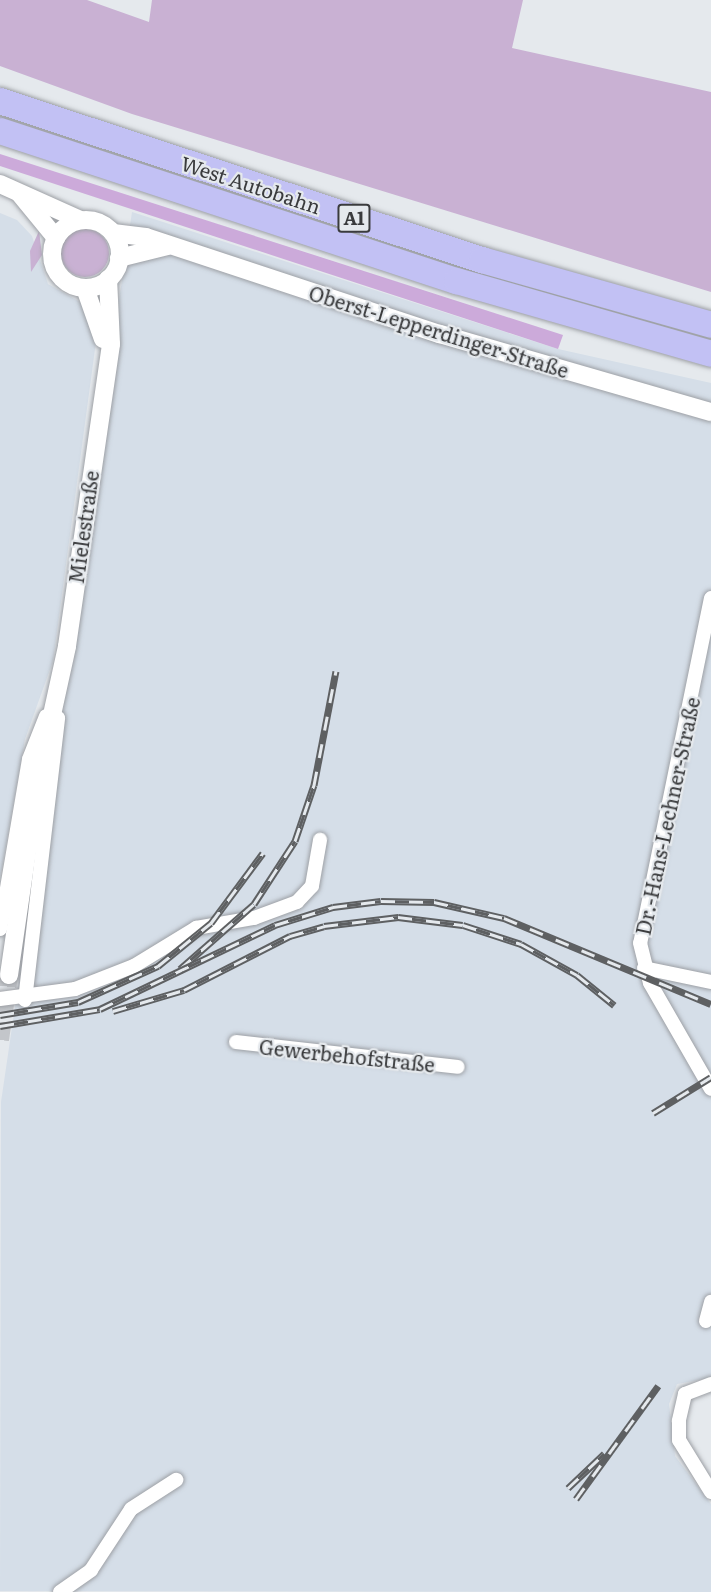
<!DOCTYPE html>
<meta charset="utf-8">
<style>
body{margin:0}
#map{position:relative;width:711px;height:1592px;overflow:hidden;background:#e5e9ed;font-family:Literata,serif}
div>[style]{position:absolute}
.built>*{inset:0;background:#d5dee8}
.green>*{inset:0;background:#c9b1d3}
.round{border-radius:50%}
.forest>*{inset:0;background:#ccaada}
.tertiary-tunnel>*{height:18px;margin-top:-9px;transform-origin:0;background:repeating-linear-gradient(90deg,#c3c6ca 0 18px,transparent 0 27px)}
.roads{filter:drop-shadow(0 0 2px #9da0a5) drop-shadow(0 0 2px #9da0a5)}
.minor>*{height:14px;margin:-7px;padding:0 7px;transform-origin:7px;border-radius:7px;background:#fff}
.tertiary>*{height:18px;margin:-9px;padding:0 9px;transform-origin:9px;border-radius:9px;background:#fff}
.tertiary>.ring{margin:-9px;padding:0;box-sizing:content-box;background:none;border:18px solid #fff;border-radius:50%}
.motorway>*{height:26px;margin:-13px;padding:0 13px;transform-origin:13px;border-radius:13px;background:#c2c1f4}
.rail>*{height:7px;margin-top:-3.5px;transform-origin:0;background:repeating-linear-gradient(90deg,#e5e9ed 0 14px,#5e6062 0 28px);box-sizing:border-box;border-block:2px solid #5e6062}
span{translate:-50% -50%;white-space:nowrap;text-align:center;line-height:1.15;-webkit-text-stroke:4.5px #e5e9ed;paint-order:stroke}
.shield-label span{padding:2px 4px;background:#e5e9ed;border:2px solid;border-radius:4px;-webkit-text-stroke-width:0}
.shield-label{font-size:18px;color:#3a3b3d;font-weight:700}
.street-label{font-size:20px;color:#3a3b3d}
</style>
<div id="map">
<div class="built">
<i style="clip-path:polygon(132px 212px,558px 349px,711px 383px,711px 1378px,677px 1384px,669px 1404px,675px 1456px,711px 1504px,711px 1592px,0 1591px,1px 1102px)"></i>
<i style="clip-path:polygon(0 213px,17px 220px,32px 236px,48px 284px,87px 306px,97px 334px,53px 661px,25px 739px,0 879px)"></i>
</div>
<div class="green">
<i style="clip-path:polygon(0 0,87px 0,149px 22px,152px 0,523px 0,512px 48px,711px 92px,711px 292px,132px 114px,0 66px)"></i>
<i class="round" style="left:61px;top:229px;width:48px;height:48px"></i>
<i style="clip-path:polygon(39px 231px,42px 255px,31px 272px,30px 251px)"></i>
</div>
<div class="forest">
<i style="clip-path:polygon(0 154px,563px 335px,558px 349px,0 166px)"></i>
</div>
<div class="tertiary-tunnel">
<i style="left:0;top:1040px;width:66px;rotate:-82.1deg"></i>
</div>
<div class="roads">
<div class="minor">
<i style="left:711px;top:598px;width:352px;rotate:101.6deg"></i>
<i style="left:640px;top:943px;width:41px;rotate:76deg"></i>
<i style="left:650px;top:983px;width:122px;rotate:60.1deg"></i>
<i style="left:0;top:929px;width:172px;rotate:-80.3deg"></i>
<i style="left:29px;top:759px;width:46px;rotate:-68.4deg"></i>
<i style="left:644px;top:968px;width:68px;rotate:11.8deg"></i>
<i style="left:0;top:999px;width:76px;rotate:-7.6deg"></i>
<i style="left:75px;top:989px;width:63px;rotate:-21.3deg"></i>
<i style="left:134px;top:966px;width:73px;rotate:-31.5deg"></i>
<i style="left:196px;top:928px;width:59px;rotate:-9.8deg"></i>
<i style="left:254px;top:918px;width:46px;rotate:-20.4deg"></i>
<i style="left:297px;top:902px;width:22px;rotate:-47deg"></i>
<i style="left:312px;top:886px;width:47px;rotate:-80.1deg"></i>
<i style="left:25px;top:1000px;width:284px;rotate:-83.3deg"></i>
<i style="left:236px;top:1042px;width:223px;rotate:6.4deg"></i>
<i style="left:706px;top:1321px;width:20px;rotate:-75deg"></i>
<i style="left:711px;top:1384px;width:28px;rotate:159deg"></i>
<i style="left:685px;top:1394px;width:28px;rotate:103deg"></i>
<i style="left:679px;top:1421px;width:19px;rotate:90deg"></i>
<i style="left:679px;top:1440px;width:61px;rotate:58.4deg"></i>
<i style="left:60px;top:1592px;width:38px;rotate:-35deg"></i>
<i style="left:91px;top:1570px;width:73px;rotate:-56.7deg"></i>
<i style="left:131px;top:1509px;width:54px;rotate:-32.8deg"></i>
</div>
<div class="tertiary">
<i style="left:0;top:184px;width:88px;rotate:24.2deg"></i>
<i style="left:20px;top:194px;width:57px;rotate:50.7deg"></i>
<i class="ring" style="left:52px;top:220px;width:50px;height:50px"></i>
<i style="left:113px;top:233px;width:33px;rotate:7deg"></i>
<i style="left:146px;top:237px;width:310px;rotate:18.3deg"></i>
<i style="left:440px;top:334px;width:282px;rotate:16.1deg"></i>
<i style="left:119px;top:258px;width:50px;rotate:-13.8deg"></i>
<i style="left:85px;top:288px;width:54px;rotate:70.6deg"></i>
<i style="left:9px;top:975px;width:194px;rotate:-81.7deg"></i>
<i style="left:37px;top:783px;width:140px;rotate:-77.6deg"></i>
<i style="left:67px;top:646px;width:305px;rotate:-81.7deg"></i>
<i style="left:111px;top:344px;width:65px;rotate:-92.6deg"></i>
</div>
<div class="motorway">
<i style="left:0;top:101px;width:508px;rotate:18.26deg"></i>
<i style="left:482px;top:260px;width:238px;rotate:15.8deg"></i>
<i style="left:0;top:131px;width:481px;rotate:18.2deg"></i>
<i style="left:457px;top:281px;width:264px;rotate:16deg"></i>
</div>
</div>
<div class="rail">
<i style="left:180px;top:969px;width:98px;rotate:-41.3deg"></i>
<i style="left:254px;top:904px;width:75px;rotate:-56.9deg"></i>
<i style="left:295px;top:841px;width:59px;rotate:-71.3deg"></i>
<i style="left:314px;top:785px;width:116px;rotate:-79.1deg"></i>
<i style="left:113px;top:1011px;width:74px;rotate:-16.5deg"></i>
<i style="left:184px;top:990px;width:119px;rotate:-27deg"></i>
<i style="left:290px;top:936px;width:35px;rotate:-16deg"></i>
<i style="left:324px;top:926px;width:75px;rotate:-6.9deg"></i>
<i style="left:398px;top:917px;width:65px;rotate:7deg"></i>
<i style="left:463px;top:925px;width:61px;rotate:18.1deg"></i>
<i style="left:521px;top:944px;width:64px;rotate:29deg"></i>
<i style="left:577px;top:975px;width:48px;rotate:39deg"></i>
<i style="left:0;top:1015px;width:79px;rotate:-9.5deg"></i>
<i style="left:78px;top:1002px;width:88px;rotate:-24.2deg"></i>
<i style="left:158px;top:966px;width:68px;rotate:-39.1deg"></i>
<i style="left:211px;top:923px;width:87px;rotate:-53.4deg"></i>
<i style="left:0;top:1026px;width:101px;rotate:-9.6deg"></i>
<i style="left:100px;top:1009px;width:194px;rotate:-25.6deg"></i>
<i style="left:275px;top:925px;width:61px;rotate:-17.2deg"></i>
<i style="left:333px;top:907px;width:48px;rotate:-7.1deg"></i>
<i style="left:381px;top:901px;width:53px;rotate:1.1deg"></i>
<i style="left:434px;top:902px;width:72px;rotate:12.9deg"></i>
<i style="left:504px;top:918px;width:224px;rotate:22.6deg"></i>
<i style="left:653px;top:1113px;width:68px;rotate:-31.8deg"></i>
<i style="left:568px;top:1488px;width:50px;rotate:-43.4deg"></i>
<i style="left:576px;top:1499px;width:140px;rotate:-54deg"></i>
</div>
<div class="shield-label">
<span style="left:354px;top:218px">A1</span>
</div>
<div class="street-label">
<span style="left:251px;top:184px;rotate:18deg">West Autobahn</span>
<span style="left:439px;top:331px;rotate:17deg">Oberst-Lepperdinger-Straße</span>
<span style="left:83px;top:527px;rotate:-82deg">Mielestraße</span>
<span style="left:667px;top:816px;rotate:-78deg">Dr.-Hans-Lechner-Straße</span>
<span style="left:347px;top:1055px;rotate:6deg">Gewerbehofstraße</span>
</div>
</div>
